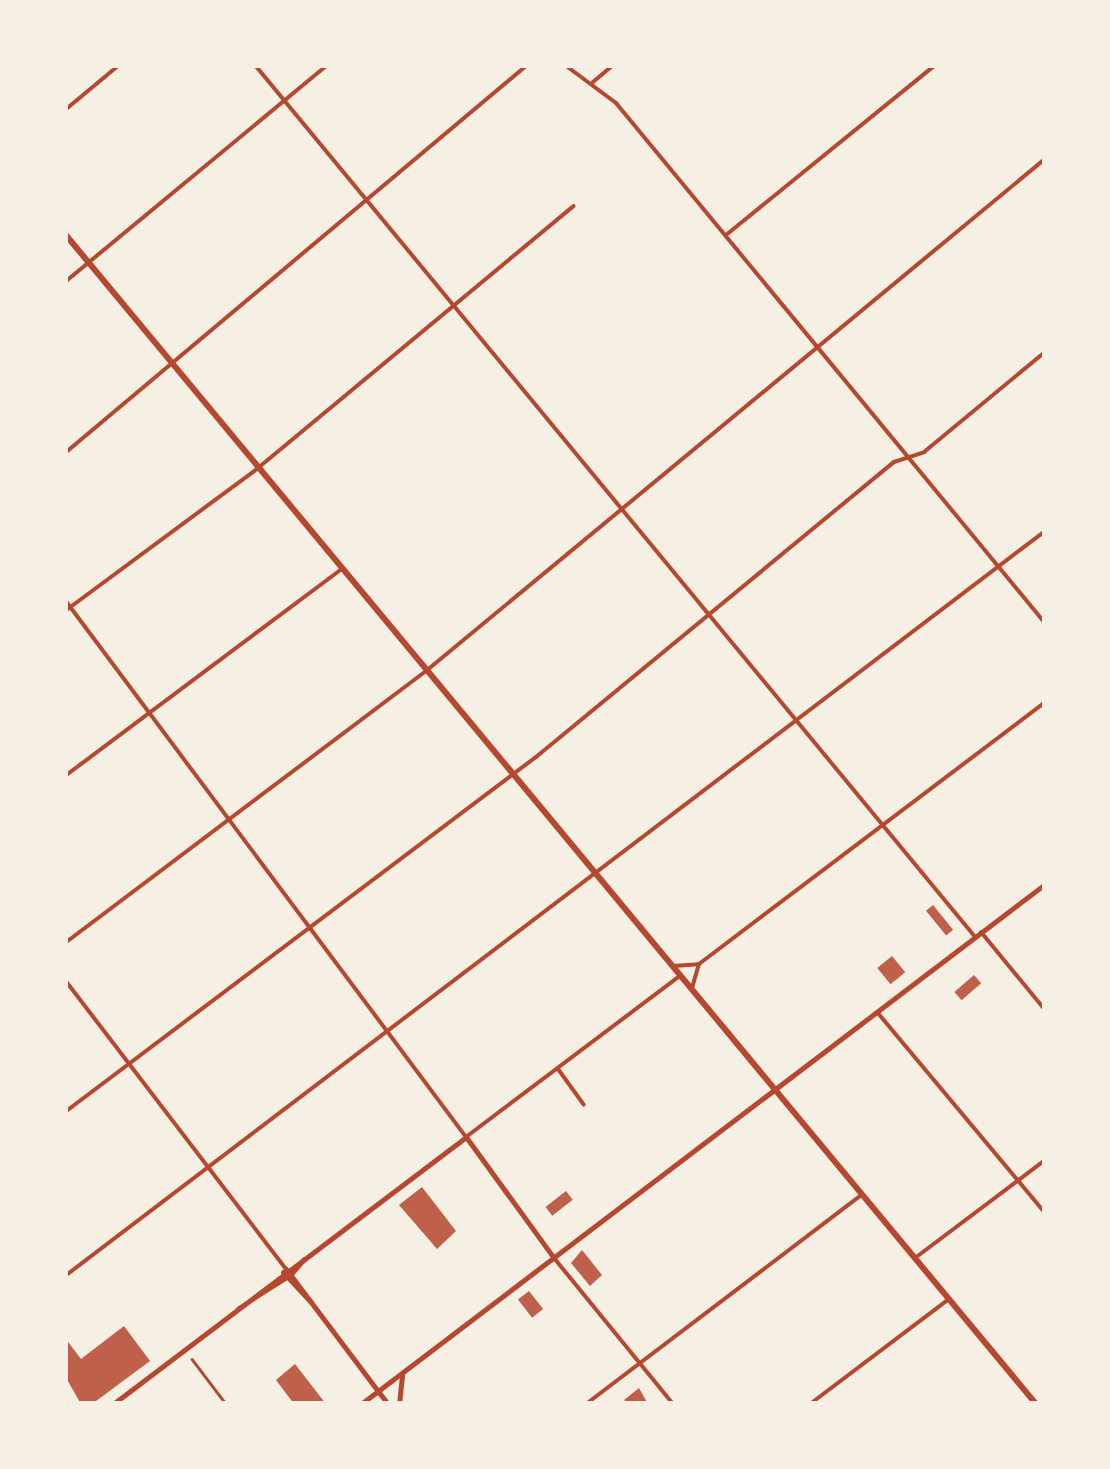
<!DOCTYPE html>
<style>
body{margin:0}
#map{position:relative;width:1110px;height:1469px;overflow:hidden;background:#f6efe4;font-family:"Source Sans 3",sans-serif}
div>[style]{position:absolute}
.building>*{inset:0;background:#bf614a;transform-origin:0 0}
.pedestrian>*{height:2.5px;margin:-1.25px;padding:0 1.25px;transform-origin:1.25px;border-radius:1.25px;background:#b5482f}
.minor>*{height:4px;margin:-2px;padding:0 2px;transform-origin:2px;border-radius:2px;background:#b5482f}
.tertiary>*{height:5px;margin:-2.5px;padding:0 2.5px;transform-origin:2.5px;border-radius:2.5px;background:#b5482f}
.secondary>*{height:5px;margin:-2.5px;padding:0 2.5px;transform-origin:2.5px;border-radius:2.5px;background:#b5482f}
.primary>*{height:6px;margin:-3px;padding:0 3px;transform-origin:3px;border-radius:3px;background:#b5482f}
span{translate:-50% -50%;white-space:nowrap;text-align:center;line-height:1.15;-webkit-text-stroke:8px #f6efe4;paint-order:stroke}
.frame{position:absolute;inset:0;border:68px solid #f6efe4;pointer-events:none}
</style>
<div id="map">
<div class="building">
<i style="left:933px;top:905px;width:32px;height:9px;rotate:51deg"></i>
<i style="left:892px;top:956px;width:21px;height:19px;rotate:51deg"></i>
<i style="left:974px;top:975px;width:11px;height:26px;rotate:49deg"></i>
<i style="clip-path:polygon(422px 1187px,456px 1231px,437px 1249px,399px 1205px)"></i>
<i style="left:566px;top:1191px;width:11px;height:26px;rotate:52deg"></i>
<i style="clip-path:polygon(582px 1250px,602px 1275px,590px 1286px,571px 1263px)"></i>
<i style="left:529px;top:1291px;width:23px;height:14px;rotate:52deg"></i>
<i style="clip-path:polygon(124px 1326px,150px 1361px,92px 1404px,81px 1404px,65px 1376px,65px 1338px,81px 1359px)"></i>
<i style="clip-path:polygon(295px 1364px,326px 1404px,294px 1404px,276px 1380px)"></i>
<i style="clip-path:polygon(639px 1388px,648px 1404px,628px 1404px,624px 1400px)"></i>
</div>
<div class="pedestrian">
<i style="left:192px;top:1359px;width:56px;rotate:52.9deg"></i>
</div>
<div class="minor">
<i style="left:255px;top:65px;width:1131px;rotate:50.45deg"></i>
<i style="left:565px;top:65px;width:64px;rotate:36.7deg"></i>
<i style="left:616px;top:103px;width:674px;rotate:50.48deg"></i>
<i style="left:593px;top:82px;width:26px;rotate:-40deg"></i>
<i style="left:65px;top:110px;width:70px;rotate:-39.8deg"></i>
<i style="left:726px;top:235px;width:269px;rotate:-39.1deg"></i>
<i style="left:65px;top:282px;width:340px;rotate:-39.6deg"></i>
<i style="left:65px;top:453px;width:603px;rotate:-40.02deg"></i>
<i style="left:65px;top:600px;width:670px;rotate:53.25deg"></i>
<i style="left:466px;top:1137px;width:269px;rotate:-37deg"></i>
<i style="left:65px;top:611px;width:240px;rotate:-36.5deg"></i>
<i style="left:258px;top:468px;width:410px;rotate:-39.7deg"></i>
<i style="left:65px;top:776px;width:346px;rotate:-36.8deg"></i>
<i style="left:981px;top:932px;width:101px;rotate:50.6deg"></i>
<i style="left:65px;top:943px;width:452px;rotate:-37deg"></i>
<i style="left:426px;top:671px;width:803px;rotate:-39.6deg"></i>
<i style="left:673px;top:966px;width:26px;rotate:-4deg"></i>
<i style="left:699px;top:964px;width:434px;rotate:-37.1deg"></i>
<i style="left:65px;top:980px;width:364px;rotate:52.6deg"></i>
<i style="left:692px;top:988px;width:25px;rotate:-74deg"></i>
<i style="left:877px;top:1012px;width:262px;rotate:50.1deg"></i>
<i style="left:558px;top:1069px;width:44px;rotate:54.2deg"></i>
<i style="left:65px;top:1112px;width:590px;rotate:-37.01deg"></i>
<i style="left:536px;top:757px;width:464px;rotate:-39.5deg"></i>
<i style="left:894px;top:462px;width:32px;rotate:-18deg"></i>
<i style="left:924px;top:452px;width:157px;rotate:-39.6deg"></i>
<i style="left:554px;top:1258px;width:188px;rotate:50.8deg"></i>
<i style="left:915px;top:1258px;width:163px;rotate:-37deg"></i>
<i style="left:65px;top:1276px;width:1231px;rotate:-37.24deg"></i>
<i style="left:238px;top:1309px;width:58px;rotate:-32.3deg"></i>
<i style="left:65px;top:1399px;width:6px;rotate:59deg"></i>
<i style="left:586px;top:1404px;width:345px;rotate:-37.2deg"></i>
<i style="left:810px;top:1404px;width:174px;rotate:-37.1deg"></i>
</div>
<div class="tertiary">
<i style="left:286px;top:1269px;width:153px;rotate:53deg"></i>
<i style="left:378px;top:1391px;width:21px;rotate:143deg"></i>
<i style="left:283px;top:1272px;width:41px;rotate:47deg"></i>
<i style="left:290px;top:1275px;width:21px;rotate:-49deg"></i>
<i style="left:113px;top:1404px;width:443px;rotate:-37.1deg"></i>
<i style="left:466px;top:1137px;width:150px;rotate:54deg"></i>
</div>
<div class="secondary">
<i style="left:388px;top:1404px;width:16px;rotate:-128deg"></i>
<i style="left:378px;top:1391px;width:838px;rotate:-37.24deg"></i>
<i style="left:399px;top:1404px;width:31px;rotate:-84deg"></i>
</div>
<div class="primary">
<i style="left:65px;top:234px;width:1520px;rotate:50.31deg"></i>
</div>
<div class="frame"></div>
</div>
